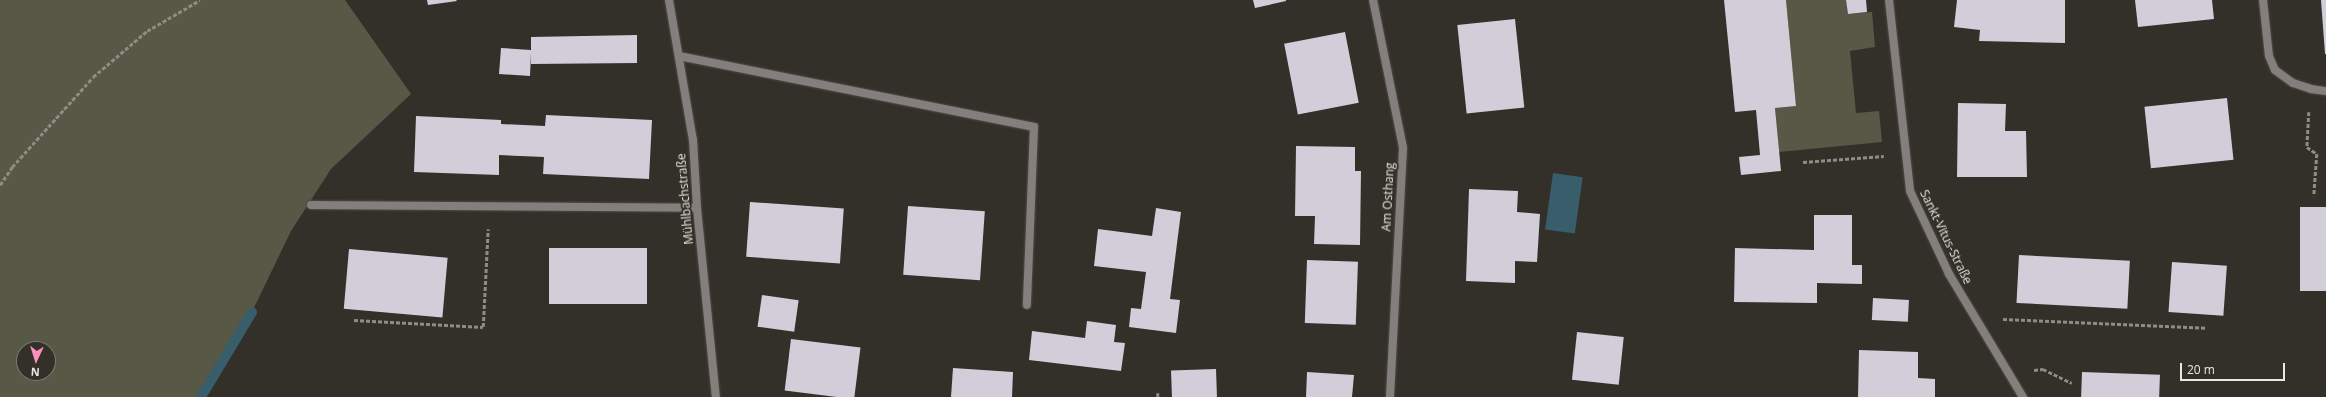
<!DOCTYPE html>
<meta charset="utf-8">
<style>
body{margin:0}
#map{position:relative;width:2326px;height:397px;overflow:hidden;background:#323028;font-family:"Open Sans",sans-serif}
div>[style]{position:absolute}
.green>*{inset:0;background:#575846}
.water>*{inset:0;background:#385d6b;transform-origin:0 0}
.stream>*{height:10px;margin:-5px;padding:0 5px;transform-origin:5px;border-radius:5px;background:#385d6b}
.building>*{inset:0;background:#d1ced9;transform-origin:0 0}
.path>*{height:2.5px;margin-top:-1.25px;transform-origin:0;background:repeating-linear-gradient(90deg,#8e8c85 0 4px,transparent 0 6px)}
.roads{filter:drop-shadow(0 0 1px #4f4d46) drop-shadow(0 0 1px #4f4d46)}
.service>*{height:8px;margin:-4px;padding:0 4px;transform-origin:4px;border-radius:4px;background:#847e7d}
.minor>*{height:8px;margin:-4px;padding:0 4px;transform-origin:4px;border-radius:4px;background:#847e7d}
.tertiary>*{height:8px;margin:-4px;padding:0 4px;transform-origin:4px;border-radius:4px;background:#847e7d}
span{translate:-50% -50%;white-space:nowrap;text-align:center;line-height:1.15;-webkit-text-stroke:4px #323028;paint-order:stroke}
.street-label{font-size:12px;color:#e9e8e2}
.north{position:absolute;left:16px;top:341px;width:40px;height:40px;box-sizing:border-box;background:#323028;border:1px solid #7b7a72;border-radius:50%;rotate:184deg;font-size:11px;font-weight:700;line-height:16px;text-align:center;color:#e9e8e2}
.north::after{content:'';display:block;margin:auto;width:14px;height:18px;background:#ff8ebb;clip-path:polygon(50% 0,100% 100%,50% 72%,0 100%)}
.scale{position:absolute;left:2180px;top:363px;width:105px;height:18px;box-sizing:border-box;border:2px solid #e9e8e2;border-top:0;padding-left:5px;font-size:12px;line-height:14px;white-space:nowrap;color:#e9e8e2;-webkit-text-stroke:3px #323028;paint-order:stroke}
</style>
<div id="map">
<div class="green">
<i style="clip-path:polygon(evenodd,0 0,345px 0,411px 94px,331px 169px,291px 231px,252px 312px,203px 397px,0 397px,0 0,24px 349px,48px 349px,48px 373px,24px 373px,24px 349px)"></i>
<i style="clip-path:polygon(1786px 0,1846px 0,1848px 14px,1872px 12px,1875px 47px,1850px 51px,1856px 113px,1879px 111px,1882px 142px,1779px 152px,1775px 108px,1796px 106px)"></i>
</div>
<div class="water">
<i style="left:1553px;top:173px;width:30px;height:57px;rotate:8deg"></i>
</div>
<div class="stream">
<i style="left:201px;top:397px;width:99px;rotate:-59deg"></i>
</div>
<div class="building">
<i style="clip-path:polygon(427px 0,456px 0,457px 1px,428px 5px)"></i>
<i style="clip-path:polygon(1253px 0,1286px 0,1286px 1px,1255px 8px)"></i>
<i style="clip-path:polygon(1724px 0,1786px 0,1796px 106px,1775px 108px,1781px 171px,1741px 175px,1739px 157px,1760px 155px,1756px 110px,1735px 112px)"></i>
<i style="clip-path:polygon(1846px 0,1866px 0,1867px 12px,1848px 14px)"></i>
<i style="clip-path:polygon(1957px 0,2065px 0,2065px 43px,1979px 41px,1980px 30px,1954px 27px)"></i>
<i style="clip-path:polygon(2135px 0,2212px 0,2214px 19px,2138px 27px)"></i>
<i style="clip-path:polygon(2321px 0,2326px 0,2326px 54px,2325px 54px)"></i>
<i style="left:1515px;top:19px;width:89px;height:58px;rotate:84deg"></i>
<i style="left:1345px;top:32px;width:72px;height:62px;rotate:79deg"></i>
<i style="clip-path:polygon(637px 35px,637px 63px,531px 64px,531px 53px,530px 76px,499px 74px,501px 48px,531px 50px,531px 37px)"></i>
<i style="left:2227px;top:98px;width:62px;height:83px;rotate:84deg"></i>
<i style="clip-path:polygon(1958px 103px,2006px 104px,2005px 131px,2026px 131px,2027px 177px,1957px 177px)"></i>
<i style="clip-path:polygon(546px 115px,652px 120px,649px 179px,543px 174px,544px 157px,499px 155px,499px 175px,414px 172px,416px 116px,501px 120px,501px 124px,545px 126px)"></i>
<i style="clip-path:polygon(1296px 146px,1355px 147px,1355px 171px,1361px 171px,1360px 245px,1314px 244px,1315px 216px,1295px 216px)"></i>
<i style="clip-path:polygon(1469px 189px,1518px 191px,1517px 212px,1540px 214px,1537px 262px,1515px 261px,1515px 283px,1466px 281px)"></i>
<i style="left:750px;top:202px;width:94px;height:55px;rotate:4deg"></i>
<i style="left:908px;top:206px;width:77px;height:69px;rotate:4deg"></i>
<i style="left:2300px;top:207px;width:26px;height:84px"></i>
<i style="clip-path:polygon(1156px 208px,1181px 212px,1170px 299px,1180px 300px,1176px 333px,1129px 327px,1131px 308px,1141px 309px,1146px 272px,1094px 266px,1098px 229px,1152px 236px)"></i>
<i style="clip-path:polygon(1814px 215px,1852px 215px,1852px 265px,1862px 265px,1862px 284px,1817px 283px,1817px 303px,1734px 302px,1735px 248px,1814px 250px)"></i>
<i style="left:549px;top:248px;width:98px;height:56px"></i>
<i style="left:349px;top:249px;width:99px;height:60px;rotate:5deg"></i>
<i style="left:2019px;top:255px;width:111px;height:48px;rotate:3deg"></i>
<i style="left:1307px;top:260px;width:51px;height:63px;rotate:2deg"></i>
<i style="left:2172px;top:262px;width:55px;height:50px;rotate:4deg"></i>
<i style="left:762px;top:295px;width:37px;height:32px;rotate:8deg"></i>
<i style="left:1873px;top:298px;width:36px;height:22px;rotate:3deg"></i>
<i style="clip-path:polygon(1087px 321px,1116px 325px,1114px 342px,1125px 343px,1121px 371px,1029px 360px,1032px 331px,1085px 338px)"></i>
<i style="left:1577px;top:332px;width:47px;height:48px;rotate:6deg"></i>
<i style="left:791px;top:339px;width:70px;height:52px;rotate:7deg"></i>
<i style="clip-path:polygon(1859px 350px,1918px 352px,1918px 378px,1935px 379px,1935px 397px,1858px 397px)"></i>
<i style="clip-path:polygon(953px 368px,1013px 372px,1012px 397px,951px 397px)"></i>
<i style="left:1216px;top:369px;width:28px;height:45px;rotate:88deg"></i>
<i style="clip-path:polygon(1307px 372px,1354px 375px,1352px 397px,1306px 397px)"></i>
<i style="left:2082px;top:372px;width:78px;height:25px;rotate:2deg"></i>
</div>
<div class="path">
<i style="left:2309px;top:112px;width:35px;rotate:93deg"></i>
<i style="left:2307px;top:147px;width:12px;rotate:35deg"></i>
<i style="left:2317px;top:154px;width:42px;rotate:94.1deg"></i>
<i style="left:1803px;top:162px;width:81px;rotate:-4.2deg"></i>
<i style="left:0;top:185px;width:22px;rotate:-56deg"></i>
<i style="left:12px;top:167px;width:121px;rotate:-48deg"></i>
<i style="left:93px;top:77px;width:71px;rotate:-40.4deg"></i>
<i style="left:147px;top:31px;width:61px;rotate:-30.3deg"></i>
<i style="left:2003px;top:319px;width:203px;rotate:2.5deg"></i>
<i style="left:354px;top:320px;width:129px;rotate:3.1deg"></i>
<i style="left:483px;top:327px;width:98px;rotate:-87.1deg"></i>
<i style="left:2034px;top:370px;width:9px;rotate:-6deg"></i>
<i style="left:2043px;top:369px;width:32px;rotate:26deg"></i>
<i style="left:1158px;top:393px;width:4px;rotate:90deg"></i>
</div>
<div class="roads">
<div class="service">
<i style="left:679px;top:56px;width:362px;rotate:11.3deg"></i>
<i style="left:1034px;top:127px;width:178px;rotate:92.3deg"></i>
</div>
<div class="minor">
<i style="left:1373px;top:0;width:151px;rotate:78.5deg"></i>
<i style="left:1403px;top:148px;width:249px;rotate:93deg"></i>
<i style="left:1889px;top:0;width:192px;rotate:83.7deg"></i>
<i style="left:1910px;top:191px;width:92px;rotate:64.8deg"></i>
<i style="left:1949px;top:274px;width:144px;rotate:59deg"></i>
<i style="left:2263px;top:0;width:56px;rotate:83.9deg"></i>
<i style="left:2269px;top:56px;width:15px;rotate:67deg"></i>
<i style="left:2275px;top:70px;width:22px;rotate:36deg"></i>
<i style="left:2293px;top:83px;width:19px;rotate:18deg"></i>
<i style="left:2311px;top:89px;width:15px;rotate:8deg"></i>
<i style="left:311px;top:205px;width:386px;rotate:0.4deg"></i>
</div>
<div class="tertiary">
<i style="left:669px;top:0;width:142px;rotate:80.3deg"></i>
<i style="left:693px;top:140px;width:68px;rotate:86.6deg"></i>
<i style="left:697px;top:208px;width:190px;rotate:84.3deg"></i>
</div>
</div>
<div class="street-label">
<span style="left:1388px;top:197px;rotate:-87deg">Am Osthang</span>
<span style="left:685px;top:199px;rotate:-95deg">Mühlbachstraße</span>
<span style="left:1946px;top:237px;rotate:64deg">Sankt-Vitus-Straße</span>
</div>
<div class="north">N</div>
<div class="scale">20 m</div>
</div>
